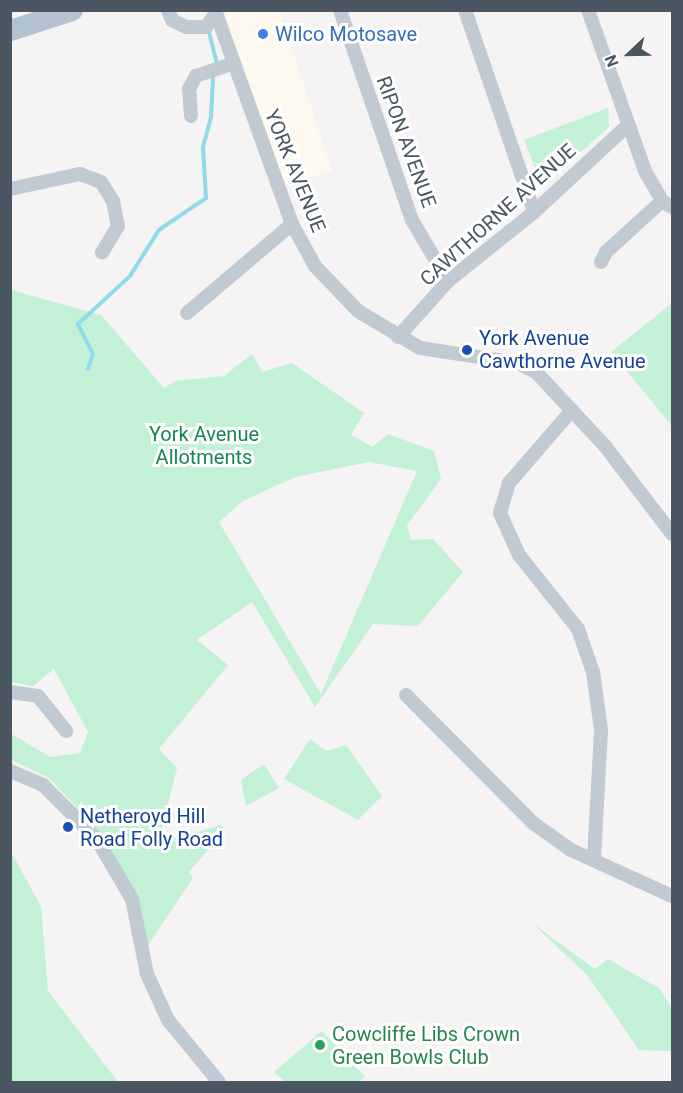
<!DOCTYPE html>
<style>
body{margin:0}
#map{position:relative;width:683px;height:1093px;overflow:hidden;background:#f5f3f3;font-family:Roboto,sans-serif}
div>[style]{position:absolute}
.commercial>*{inset:0;background:#fdf9ef}
.green>*{inset:0;background:#c3f1d5}
.stream>*{height:4px;margin:-2px;padding:0 2px;transform-origin:2px;border-radius:2px;background:#90daee}
.street>*{height:14px;margin:-7px;padding:0 7px;transform-origin:7px;border-radius:7px;background:#c1cad2}
.primary>*{height:21px;margin:-10.5px;padding:0 10.5px;transform-origin:10.5px;border-radius:10.5px;background:#b3c2d1}
.dots>*{width:16px;height:16px;translate:-50% -50%;box-sizing:border-box;border:3px solid #fff;border-radius:50%}
span{translate:-50% -50%;white-space:nowrap;text-align:center;line-height:1.15;-webkit-text-stroke:6px #fff;paint-order:stroke}
.shop-label{font-size:20px;color:#366cbe}
.left{translate:0 -50%;text-align:left}
.street-label{font-size:20px;color:#4a5661}
.transit-label{font-size:20px;color:#164399}
.park-label{font-size:20px;color:#17864f}
.leisure-label{font-size:20px;color:#27864d}
.frame{position:absolute;inset:0;border:12px solid #4a5661;pointer-events:none}
.north{position:absolute;left:599px;top:24px;width:60px;height:60px;-webkit-text-stroke:4px #fff;paint-order:stroke;rotate:248deg;font-size:16px;font-weight:700;line-height:24px;text-align:center;color:#4a5661}
.north::after{content:'';display:block;margin:auto;width:21px;height:27px;background:#4a5661;clip-path:polygon(50% 0,100% 100%,50% 72%,0 100%)}
</style>
<div id="map">
<div class="commercial">
<i style="clip-path:polygon(227px 11px,279px 11px,332px 171px,285px 186px,225px 18px)"></i>
</div>
<div class="green">
<i style="clip-path:polygon(608px 108px,609px 127px,542px 186px,524px 140px)"></i>
<i style="clip-path:polygon(evenodd,11px 290px,101px 315px,164px 388px,175px 381px,224px 376px,252px 354px,262px 372px,292px 363px,364px 413px,351px 435px,373px 447px,388px 434px,434px 451px,441px 479px,407px 525px,411px 540px,433px 539px,463px 572px,418px 626px,373px 624px,315px 707px,252px 602px,197px 640px,228px 665px,159px 749px,177px 768px,158px 844px,221px 825px,225px 830px,189px 872px,193px 878px,148px 945px,100px 832px,49px 778px,11px 760px,10px 733px,50px 757px,80px 753px,88px 732px,54px 669px,33px 686px,11px 682px,11px 290px,369px 462px,417px 471px,321px 694px,219px 522px,243px 501px,295px 477px,369px 462px)"></i>
<i style="clip-path:polygon(672px 303px,672px 426px,611px 352px)"></i>
<i style="clip-path:polygon(310px 739px,327px 751px,346px 745px,382px 796px,358px 820px,284px 779px)"></i>
<i style="clip-path:polygon(264px 764px,279px 788px,246px 806px,241px 780px)"></i>
<i style="clip-path:polygon(11px 852px,41px 906px,48px 991px,118px 1082px,11px 1082px)"></i>
<i style="clip-path:polygon(532px 923px,595px 969px,608px 959px,660px 989px,672px 1009px,672px 1051px,639px 1050px,588px 976px)"></i>
<i style="clip-path:polygon(322px 1031px,365px 1077px,358px 1082px,285px 1082px,274px 1072px)"></i>
</div>
<div class="stream">
<i style="left:209px;top:32px;width:30px;rotate:76deg"></i>
<i style="left:88px;top:369px;width:16px;rotate:-72deg"></i>
<i style="left:93px;top:354px;width:34px;rotate:-117deg"></i>
<i style="left:78px;top:324px;width:71px;rotate:-42.7deg"></i>
<i style="left:130px;top:276px;width:54px;rotate:-57.8deg"></i>
<i style="left:159px;top:230px;width:57px;rotate:-34.2deg"></i>
<i style="left:206px;top:198px;width:51px;rotate:-93.4deg"></i>
<i style="left:203px;top:147px;width:31px;rotate:-75deg"></i>
<i style="left:211px;top:117px;width:39px;rotate:-87deg"></i>
</div>
<div class="street">
<i style="left:168px;top:10px;width:11px;rotate:68deg"></i>
<i style="left:172px;top:20px;width:16px;rotate:27deg"></i>
<i style="left:186px;top:27px;width:20px"></i>
<i style="left:206px;top:27px;width:17px;rotate:-54deg"></i>
<i style="left:216px;top:13px;width:224px;rotate:70.2deg"></i>
<i style="left:292px;top:224px;width:48px;rotate:61.3deg"></i>
<i style="left:315px;top:266px;width:62px;rotate:46.3deg"></i>
<i style="left:358px;top:311px;width:72px;rotate:30.8deg"></i>
<i style="left:420px;top:348px;width:99px;rotate:8.7deg"></i>
<i style="left:518px;top:363px;width:20px;rotate:27deg"></i>
<i style="left:536px;top:372px;width:101px;rotate:47deg"></i>
<i style="left:605px;top:446px;width:111px;rotate:52.7deg"></i>
<i style="left:340px;top:10px;width:222px;rotate:71.1deg"></i>
<i style="left:412px;top:220px;width:71px;rotate:59.5deg"></i>
<i style="left:465px;top:10px;width:213px;rotate:71.1deg"></i>
<i style="left:588px;top:10px;width:171px;rotate:70.5deg"></i>
<i style="left:645px;top:171px;width:34px;rotate:60deg"></i>
<i style="left:662px;top:201px;width:12px;rotate:31deg"></i>
<i style="left:191px;top:116px;width:27px;rotate:-94deg"></i>
<i style="left:189px;top:89px;width:15px;rotate:-62deg"></i>
<i style="left:196px;top:76px;width:40px;rotate:-18.9deg"></i>
<i style="left:10px;top:189px;width:72px;rotate:-12.1deg"></i>
<i style="left:80px;top:174px;width:22px;rotate:21deg"></i>
<i style="left:101px;top:182px;width:22px;rotate:58deg"></i>
<i style="left:113px;top:201px;width:25px;rotate:79deg"></i>
<i style="left:118px;top:226px;width:31px;rotate:121deg"></i>
<i style="left:601px;top:262px;width:11px;rotate:-63deg"></i>
<i style="left:606px;top:252px;width:76px;rotate:-42.3deg"></i>
<i style="left:187px;top:313px;width:138px;rotate:-40.3deg"></i>
<i style="left:398px;top:337px;width:75px;rotate:-48.2deg"></i>
<i style="left:448px;top:281px;width:110px;rotate:-38.7deg"></i>
<i style="left:534px;top:212px;width:128px;rotate:-42.8deg"></i>
<i style="left:572px;top:410px;width:96px;rotate:130.8deg"></i>
<i style="left:509px;top:483px;width:31px;rotate:107deg"></i>
<i style="left:500px;top:513px;width:46px;rotate:65.7deg"></i>
<i style="left:519px;top:555px;width:95px;rotate:51.4deg"></i>
<i style="left:578px;top:629px;width:46px;rotate:70.8deg"></i>
<i style="left:593px;top:672px;width:59px;rotate:82.1deg"></i>
<i style="left:601px;top:730px;width:129px;rotate:93.1deg"></i>
<i style="left:10px;top:692px;width:28px;rotate:8deg"></i>
<i style="left:38px;top:696px;width:45px;rotate:51.3deg"></i>
<i style="left:406px;top:695px;width:180px;rotate:45.2deg"></i>
<i style="left:533px;top:823px;width:47px;rotate:35.4deg"></i>
<i style="left:571px;top:850px;width:111px;rotate:24.5deg"></i>
<i style="left:10px;top:771px;width:36px;rotate:23deg"></i>
<i style="left:43px;top:785px;width:75px;rotate:45deg"></i>
<i style="left:96px;top:838px;width:71px;rotate:59.5deg"></i>
<i style="left:132px;top:899px;width:76px;rotate:78.7deg"></i>
<i style="left:147px;top:974px;width:51px;rotate:65.5deg"></i>
<i style="left:168px;top:1020px;width:80px;rotate:50.6deg"></i>
</div>
<div class="primary">
<i style="left:10px;top:30px;width:65px;rotate:-17.9deg"></i>
</div>
<div class="dots">
<i style="left:263px;top:34px;background:#3f7fe0"></i>
<i style="left:467px;top:350px;background:#1a4fb4"></i>
<i style="left:68px;top:827px;background:#1a4fb4"></i>
<i style="left:320px;top:1045px;background:#2e9e5b"></i>
</div>
<div class="shop-label">
<span class="left" style="left:275px;top:34px">Wilco Motosave</span>
</div>
<div class="street-label">
<span style="left:406px;top:142px;rotate:70deg">RIPON AVENUE</span>
<span style="left:295px;top:171px;rotate:68deg">YORK AVENUE</span>
<span style="left:498px;top:215px;rotate:-42deg">CAWTHORNE AVENUE</span>
</div>
<div class="transit-label">
<span class="left" style="left:479px;top:350px">York Avenue<br>Cawthorne Avenue</span>
<span class="left" style="left:80px;top:828px">Netheroyd Hill<br>Road Folly Road</span>
</div>
<div class="park-label">
<span style="left:204px;top:446px">York Avenue<br>Allotments</span>
</div>
<div class="leisure-label">
<span class="left" style="left:332px;top:1046px">Cowcliffe Libs Crown<br>Green Bowls Club</span>
</div>
<div class="frame"></div>
<div class="north">N</div>
</div>
